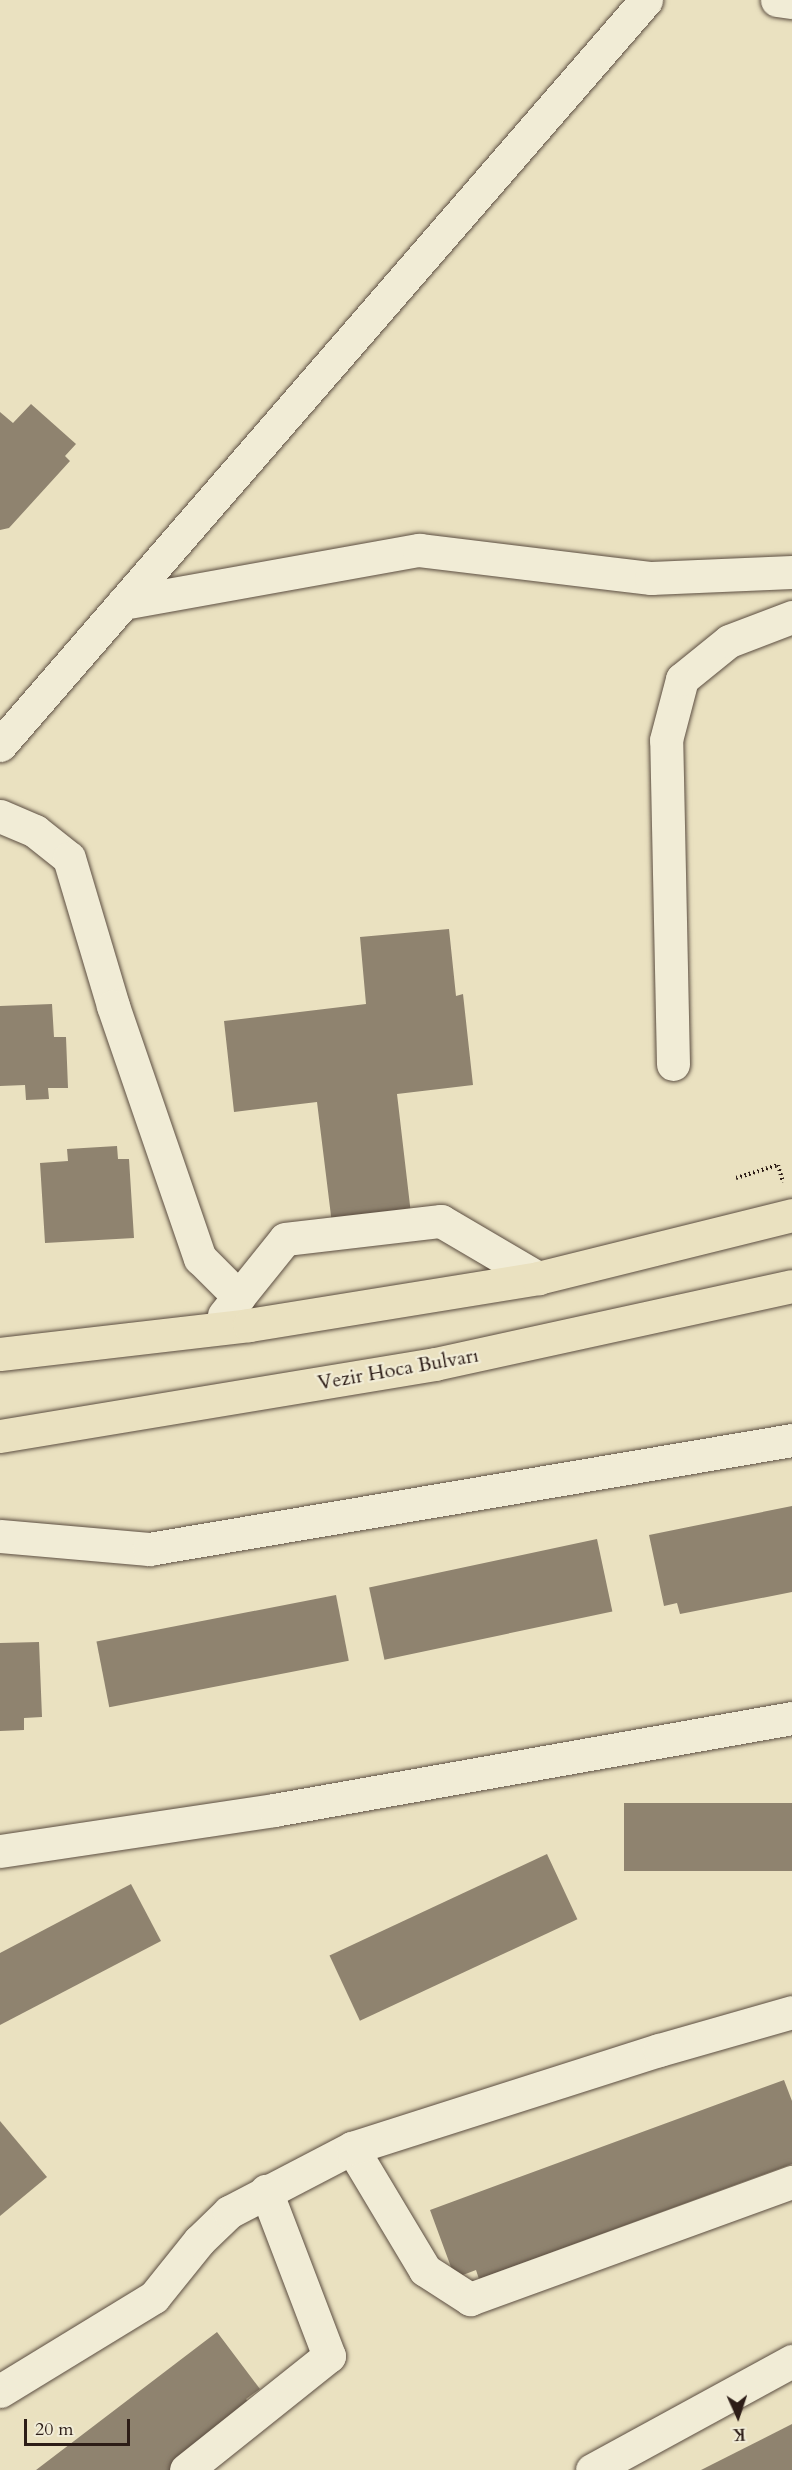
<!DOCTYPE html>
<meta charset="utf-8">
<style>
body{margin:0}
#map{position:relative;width:792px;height:2470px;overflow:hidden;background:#eae1c0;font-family:Cardo,serif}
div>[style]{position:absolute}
.building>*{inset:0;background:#8f836f;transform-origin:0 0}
.path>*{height:4px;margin-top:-2px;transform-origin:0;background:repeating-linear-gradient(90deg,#2d1d17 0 1.5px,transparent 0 4.5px)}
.roads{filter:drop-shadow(0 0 2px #5c4e41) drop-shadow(0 0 2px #5c4e41)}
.minor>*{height:33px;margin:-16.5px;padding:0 16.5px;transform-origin:16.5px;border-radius:16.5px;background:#f1ecd6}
.major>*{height:33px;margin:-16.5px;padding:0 16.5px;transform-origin:16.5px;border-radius:16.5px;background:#eae1c0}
span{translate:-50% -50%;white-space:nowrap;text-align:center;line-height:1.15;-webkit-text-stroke:4.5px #f1ecd6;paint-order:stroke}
.street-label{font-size:20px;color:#2d1d17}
.north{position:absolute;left:708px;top:2386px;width:60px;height:60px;-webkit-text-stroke:4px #f1ecd6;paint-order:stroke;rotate:177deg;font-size:16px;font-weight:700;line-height:24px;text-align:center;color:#2d1d17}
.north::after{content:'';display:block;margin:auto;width:21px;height:27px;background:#2d1d17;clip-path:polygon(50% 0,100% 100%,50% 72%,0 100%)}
.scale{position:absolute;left:24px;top:2419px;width:106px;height:27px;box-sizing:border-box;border:3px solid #2d1d17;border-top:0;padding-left:8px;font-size:18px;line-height:21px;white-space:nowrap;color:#2d1d17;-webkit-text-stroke:4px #f1ecd6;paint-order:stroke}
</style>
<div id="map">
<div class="building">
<i style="clip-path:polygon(31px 404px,76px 444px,65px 456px,70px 461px,9px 528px,0 530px,0 412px,13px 423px)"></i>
<i style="clip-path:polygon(449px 929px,456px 996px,463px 994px,473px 1085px,397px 1094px,411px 1214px,332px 1224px,317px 1102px,234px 1112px,224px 1021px,366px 1004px,360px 937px)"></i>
<i style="clip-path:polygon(52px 1004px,54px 1037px,66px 1037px,68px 1088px,48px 1088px,49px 1099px,26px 1100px,25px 1085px,0 1086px,0 1006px)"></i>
<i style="clip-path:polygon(117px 1146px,118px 1159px,129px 1159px,134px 1238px,45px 1243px,40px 1163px,68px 1161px,67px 1149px)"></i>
<i style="clip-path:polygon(792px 1506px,792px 1592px,680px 1614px,677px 1603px,664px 1606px,649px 1535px)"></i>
<i style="left:597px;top:1539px;width:74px;height:233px;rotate:78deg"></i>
<i style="left:336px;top:1595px;width:67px;height:244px;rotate:79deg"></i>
<i style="clip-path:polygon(39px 1642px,42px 1717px,24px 1718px,24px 1730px,0 1731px,0 1643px)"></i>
<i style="left:792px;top:1803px;width:68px;height:168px;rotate:90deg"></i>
<i style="left:547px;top:1854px;width:72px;height:240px;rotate:65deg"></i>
<i style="clip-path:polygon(131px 1884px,161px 1941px,0 2025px,0 1953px)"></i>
<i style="clip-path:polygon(784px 2080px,792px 2101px,792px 2164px,479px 2279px,476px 2270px,455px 2278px,430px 2210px)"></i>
<i style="clip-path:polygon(0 2121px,47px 2177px,0 2216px)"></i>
<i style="clip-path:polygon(217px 2332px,260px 2389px,246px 2399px,253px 2408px,171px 2470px,36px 2470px)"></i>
<i style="clip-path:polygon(792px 2424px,792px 2470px,701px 2470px)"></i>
</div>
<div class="path">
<i style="left:736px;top:1178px;width:44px;rotate:-17.2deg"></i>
<i style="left:778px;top:1165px;width:18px;rotate:74deg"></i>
</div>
<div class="roads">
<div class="minor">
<i style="left:777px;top:0;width:15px;rotate:8deg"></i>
<i style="left:123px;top:603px;width:301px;rotate:-10.2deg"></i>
<i style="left:419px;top:550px;width:234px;rotate:6.9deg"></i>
<i style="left:651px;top:578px;width:141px;rotate:-2.4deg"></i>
<i style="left:0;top:745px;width:986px;rotate:-49.07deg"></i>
<i style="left:0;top:816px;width:38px;rotate:23deg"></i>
<i style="left:35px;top:831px;width:43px;rotate:38.5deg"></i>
<i style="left:69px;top:858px;width:154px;rotate:73.4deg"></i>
<i style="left:113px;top:1006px;width:267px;rotate:71deg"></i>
<i style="left:200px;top:1258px;width:55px;rotate:45deg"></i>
<i style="left:673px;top:1064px;width:324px;rotate:-91.2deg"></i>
<i style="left:666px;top:740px;width:63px;rotate:-75.3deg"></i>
<i style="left:682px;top:679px;width:60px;rotate:-39deg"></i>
<i style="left:729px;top:641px;width:67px;rotate:-20.9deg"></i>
<i style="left:224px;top:1315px;width:97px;rotate:-51.2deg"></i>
<i style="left:285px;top:1239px;width:157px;rotate:-6.6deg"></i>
<i style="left:441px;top:1221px;width:113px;rotate:30.4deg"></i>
<i style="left:0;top:1536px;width:150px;rotate:5deg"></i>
<i style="left:149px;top:1549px;width:652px;rotate:-9.62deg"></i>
<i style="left:0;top:1851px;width:277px;rotate:-8.5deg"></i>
<i style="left:274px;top:1810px;width:526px;rotate:-10.07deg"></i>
<i style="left:352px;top:2148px;width:142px;rotate:59.1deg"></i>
<i style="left:425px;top:2270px;width:54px;rotate:32.8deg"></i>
<i style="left:470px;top:2299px;width:343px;rotate:-20deg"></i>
<i style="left:0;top:2391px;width:180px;rotate:-31.4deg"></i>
<i style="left:154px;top:2297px;width:72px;rotate:-51.2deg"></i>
<i style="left:199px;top:2241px;width:42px;rotate:-44deg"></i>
<i style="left:229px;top:2212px;width:139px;rotate:-27.5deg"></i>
<i style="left:352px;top:2148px;width:322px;rotate:-17.7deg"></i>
<i style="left:659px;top:2050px;width:138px;rotate:-15.9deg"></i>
<i style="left:186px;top:2470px;width:183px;rotate:-38.6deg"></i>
<i style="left:329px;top:2356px;width:177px;rotate:-110.9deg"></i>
<i style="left:592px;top:2470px;width:228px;rotate:-28.6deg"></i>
</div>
<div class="major">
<i style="left:0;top:1354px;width:251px;rotate:-6.6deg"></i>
<i style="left:249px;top:1325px;width:293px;rotate:-9.2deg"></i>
<i style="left:538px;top:1278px;width:262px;rotate:-13.9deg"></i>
<i style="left:0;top:1436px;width:441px;rotate:-9.4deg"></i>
<i style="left:435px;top:1364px;width:365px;rotate:-12.3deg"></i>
</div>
</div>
<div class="street-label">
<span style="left:398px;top:1369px;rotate:-10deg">Vezir Hoca Bulvarı</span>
</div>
<div class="north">K</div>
<div class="scale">20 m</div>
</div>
